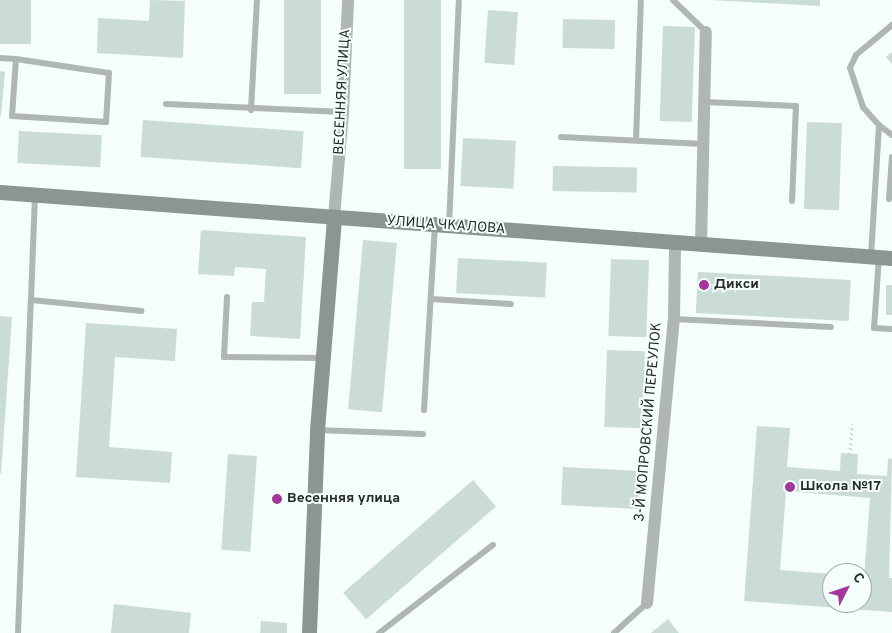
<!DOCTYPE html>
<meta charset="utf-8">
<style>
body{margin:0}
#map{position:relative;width:892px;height:633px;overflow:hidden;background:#f4fefa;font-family:Overpass,sans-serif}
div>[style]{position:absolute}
.building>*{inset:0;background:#cbdbd5;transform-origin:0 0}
.path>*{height:3px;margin-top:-1.5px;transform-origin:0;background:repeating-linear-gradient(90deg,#aeb7b3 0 1px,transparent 0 5px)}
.lane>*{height:6px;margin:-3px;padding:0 3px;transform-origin:3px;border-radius:3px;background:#afb6b4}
.street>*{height:12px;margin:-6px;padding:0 6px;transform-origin:6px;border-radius:6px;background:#afb6b4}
.secondary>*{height:15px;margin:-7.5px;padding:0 7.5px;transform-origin:7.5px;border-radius:7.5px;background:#8b9591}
.dots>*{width:14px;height:14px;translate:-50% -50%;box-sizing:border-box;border:2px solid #f4fefa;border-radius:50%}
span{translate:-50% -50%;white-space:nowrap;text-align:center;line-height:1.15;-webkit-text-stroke:4px #f4fefa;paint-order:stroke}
.street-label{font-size:14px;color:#262c29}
.poi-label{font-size:14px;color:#262c29;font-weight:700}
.left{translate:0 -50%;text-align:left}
.north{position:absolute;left:822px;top:563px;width:50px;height:50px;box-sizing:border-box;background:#f4fefa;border:1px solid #a2aaa6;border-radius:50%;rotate:49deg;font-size:14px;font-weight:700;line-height:20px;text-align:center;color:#262c29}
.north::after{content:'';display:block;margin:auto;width:18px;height:22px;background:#a23899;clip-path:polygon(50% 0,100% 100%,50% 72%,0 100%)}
</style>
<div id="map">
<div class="building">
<i style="left:0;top:0;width:31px;height:44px"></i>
<i style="clip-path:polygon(150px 0,185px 1px,183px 58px,97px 53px,98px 18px,149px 21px)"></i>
<i style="left:284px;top:0;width:37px;height:94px"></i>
<i style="left:404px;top:0;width:37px;height:169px"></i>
<i style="clip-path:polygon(711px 0,820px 0,820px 6px)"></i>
<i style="left:488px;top:10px;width:30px;height:53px;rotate:4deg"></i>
<i style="left:563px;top:19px;width:52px;height:29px;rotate:1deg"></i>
<i style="left:663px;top:26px;width:32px;height:95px;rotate:2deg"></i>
<i style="clip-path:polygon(892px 52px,892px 64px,886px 57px)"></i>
<i style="clip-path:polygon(0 71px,5px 72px,1px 116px,0 116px)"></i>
<i style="left:143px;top:120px;width:161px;height:37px;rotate:4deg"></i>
<i style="left:807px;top:122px;width:35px;height:87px;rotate:2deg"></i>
<i style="left:19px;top:131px;width:83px;height:32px;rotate:3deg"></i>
<i style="left:463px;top:138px;width:53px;height:48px;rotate:3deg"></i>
<i style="left:553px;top:166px;width:84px;height:25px;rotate:1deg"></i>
<i style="clip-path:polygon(201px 230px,306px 237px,300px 339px,250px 336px,252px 302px,264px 302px,266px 269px,235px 267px,234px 276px,198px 274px)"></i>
<i style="left:363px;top:240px;width:34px;height:170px;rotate:5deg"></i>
<i style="left:458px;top:258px;width:89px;height:35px;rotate:3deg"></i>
<i style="left:611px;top:259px;width:38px;height:77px;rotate:2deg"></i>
<i style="left:698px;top:272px;width:153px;height:41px;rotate:3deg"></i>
<i style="left:886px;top:285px;width:6px;height:30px"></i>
<i style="clip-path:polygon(0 316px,12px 317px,1px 474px,0 473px)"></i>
<i style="clip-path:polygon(86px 323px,177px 329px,175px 361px,115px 357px,109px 447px,172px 452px,170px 483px,76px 477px)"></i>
<i style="left:607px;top:350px;width:38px;height:77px;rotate:2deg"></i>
<i style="clip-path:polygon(evenodd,757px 426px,790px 428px,787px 467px,840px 471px,841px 453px,858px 454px,857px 474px,887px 476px,888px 458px,892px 459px,889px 578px,892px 578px,892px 612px,744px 601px,757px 426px,786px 491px,870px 498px,862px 603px,832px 603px,832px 574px,780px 570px,786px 491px)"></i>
<i style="left:228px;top:454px;width:29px;height:96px;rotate:4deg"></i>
<i style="left:563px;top:467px;width:77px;height:38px;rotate:3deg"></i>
<i style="left:473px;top:480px;width:35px;height:172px;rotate:49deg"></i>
<i style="clip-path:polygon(114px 604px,191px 613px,189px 633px,111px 633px)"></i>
<i style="clip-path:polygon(668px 619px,679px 633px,651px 633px)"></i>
<i style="clip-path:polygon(261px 621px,287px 623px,287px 633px,260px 633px)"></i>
</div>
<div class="path">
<i style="left:850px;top:454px;width:30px;rotate:-86deg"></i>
</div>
<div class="lane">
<i style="left:673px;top:0;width:46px;rotate:44.1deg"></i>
<i style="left:0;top:58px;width:16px;rotate:4deg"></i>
<i style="left:16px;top:59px;width:94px;rotate:8.6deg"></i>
<i style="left:109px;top:73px;width:49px;rotate:93.5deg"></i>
<i style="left:106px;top:122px;width:94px;rotate:-176.3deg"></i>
<i style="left:12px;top:116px;width:57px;rotate:-86deg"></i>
<i style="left:704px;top:102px;width:92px;rotate:2.5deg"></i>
<i style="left:796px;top:106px;width:95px;rotate:92.4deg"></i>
<i style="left:166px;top:104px;width:177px;rotate:2.6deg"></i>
<i style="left:251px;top:110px;width:110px;rotate:-86.9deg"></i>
<i style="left:879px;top:125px;width:16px;rotate:38deg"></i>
<i style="left:561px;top:137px;width:142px;rotate:2.8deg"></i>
<i style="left:636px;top:140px;width:140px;rotate:-88deg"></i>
<i style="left:35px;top:195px;width:105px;rotate:92.2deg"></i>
<i style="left:31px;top:300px;width:111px;rotate:5.7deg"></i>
<i style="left:889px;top:199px;width:42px;rotate:-85.9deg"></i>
<i style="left:449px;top:226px;width:226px;rotate:-87.5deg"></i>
<i style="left:871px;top:256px;width:131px;rotate:-86.5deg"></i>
<i style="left:879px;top:125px;width:24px;rotate:-132deg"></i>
<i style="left:863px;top:107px;width:41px;rotate:-108.4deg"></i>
<i style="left:850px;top:68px;width:14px;rotate:-65deg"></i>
<i style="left:856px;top:55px;width:47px;rotate:-39.8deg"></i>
<i style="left:879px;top:257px;width:71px;rotate:94deg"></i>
<i style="left:874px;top:328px;width:18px;rotate:3deg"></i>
<i style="left:227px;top:297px;width:60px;rotate:92.9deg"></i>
<i style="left:224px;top:357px;width:98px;rotate:0.6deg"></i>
<i style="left:431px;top:299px;width:80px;rotate:3.6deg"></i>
<i style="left:674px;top:319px;width:157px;rotate:2.9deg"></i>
<i style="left:424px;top:410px;width:185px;rotate:-86.6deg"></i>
<i style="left:317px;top:430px;width:106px;rotate:2.2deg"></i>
<i style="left:18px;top:633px;width:333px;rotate:-87.8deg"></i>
<i style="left:379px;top:633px;width:144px;rotate:-37.7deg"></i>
<i style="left:614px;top:633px;width:45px;rotate:-42.3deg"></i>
</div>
<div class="street">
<i style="left:334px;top:217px;width:105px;rotate:-85.1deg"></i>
<i style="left:343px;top:112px;width:112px;rotate:-87.4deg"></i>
<i style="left:701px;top:245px;width:213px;rotate:-88.7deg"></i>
<i style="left:647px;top:603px;width:285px;rotate:-84.6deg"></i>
<i style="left:674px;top:319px;width:76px;rotate:-89.2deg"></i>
</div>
<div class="secondary">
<i style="left:0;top:192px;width:894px;rotate:4.23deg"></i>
<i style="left:309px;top:633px;width:203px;rotate:-87.7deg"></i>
<i style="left:317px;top:430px;width:214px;rotate:-85.4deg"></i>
</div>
<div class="dots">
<i style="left:704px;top:285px;background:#a23899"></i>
<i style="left:790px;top:487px;background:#a23899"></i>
<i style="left:277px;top:499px;background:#a23899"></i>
</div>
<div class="street-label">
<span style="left:343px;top:92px;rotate:-87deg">ВЕСЕННЯЯ УЛИЦА</span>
<span style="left:446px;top:226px;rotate:4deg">УЛИЦА ЧКАЛОВА</span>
<span style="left:649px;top:422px;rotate:-85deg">3-Й МОПРОВСКИЙ ПЕРЕУЛОК</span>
</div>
<div class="poi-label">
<span class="left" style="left:714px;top:285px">Дикси</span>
<span class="left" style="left:800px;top:487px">Школа №17</span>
<span class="left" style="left:287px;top:499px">Весенняя улица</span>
</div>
<div class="north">С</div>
</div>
